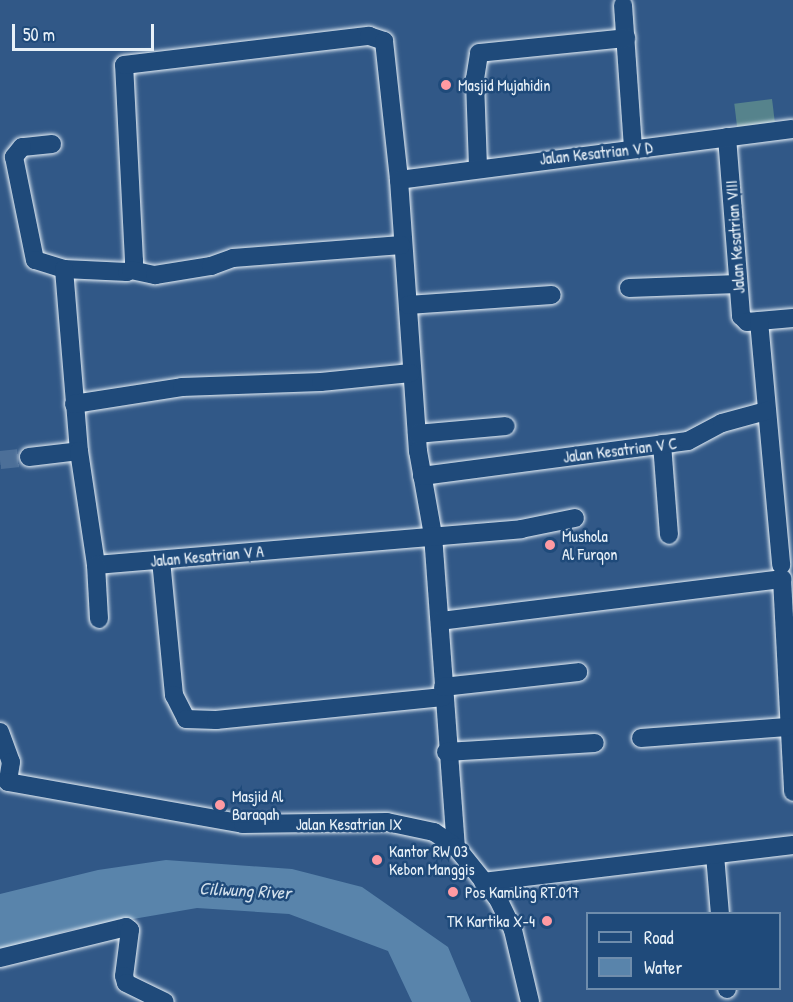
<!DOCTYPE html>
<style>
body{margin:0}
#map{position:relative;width:793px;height:1002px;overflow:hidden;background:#315887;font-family:"Patrick Hand",sans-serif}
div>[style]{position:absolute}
.green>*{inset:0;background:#56838c;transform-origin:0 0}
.water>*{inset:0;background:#5984ab}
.minor-tunnel>*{height:18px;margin-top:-9px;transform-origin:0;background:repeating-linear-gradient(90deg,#4c6f98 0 18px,transparent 0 27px)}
.roads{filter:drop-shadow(0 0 2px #e8f1f8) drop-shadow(0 0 2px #e8f1f8)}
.minor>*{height:18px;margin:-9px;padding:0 9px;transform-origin:9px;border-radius:9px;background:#1f4a7a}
.dots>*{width:16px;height:16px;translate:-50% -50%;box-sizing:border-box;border:3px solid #1f4a7a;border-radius:50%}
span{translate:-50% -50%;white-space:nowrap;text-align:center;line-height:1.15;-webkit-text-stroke:5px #1f4a7a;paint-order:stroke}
.poi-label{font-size:16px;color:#e8f1f8}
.left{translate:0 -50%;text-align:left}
.right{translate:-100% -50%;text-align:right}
.street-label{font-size:16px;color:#e8f1f8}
.water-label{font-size:18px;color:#d3e1ec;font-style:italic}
.legend{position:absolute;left:586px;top:912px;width:195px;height:78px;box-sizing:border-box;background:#1f4a7a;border:2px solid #6f8dac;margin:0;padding:8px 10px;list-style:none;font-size:18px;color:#e8f1f8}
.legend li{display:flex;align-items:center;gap:12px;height:30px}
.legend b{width:30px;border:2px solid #6f8dac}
.scale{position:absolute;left:12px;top:24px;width:142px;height:27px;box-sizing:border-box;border:3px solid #e8f1f8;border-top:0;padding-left:8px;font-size:18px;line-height:21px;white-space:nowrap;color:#e8f1f8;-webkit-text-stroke:4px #1f4a7a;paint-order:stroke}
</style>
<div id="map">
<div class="green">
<i style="left:772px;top:99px;width:26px;height:38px;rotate:83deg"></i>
</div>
<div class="water">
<i style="clip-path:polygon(166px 860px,292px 869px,362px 887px,448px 947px,471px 1002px,412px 1002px,388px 951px,289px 914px,197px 908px,69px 930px,0 952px,0 894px,98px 870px)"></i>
</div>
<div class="minor-tunnel">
<i style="left:0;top:460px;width:29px;rotate:-6deg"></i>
</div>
<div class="roads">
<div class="minor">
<i style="left:623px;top:5px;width:144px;rotate:86deg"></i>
<i style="left:727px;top:137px;width:180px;rotate:85.5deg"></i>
<i style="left:741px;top:316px;width:8px;rotate:45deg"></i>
<i style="left:747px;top:322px;width:46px;rotate:-5deg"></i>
<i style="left:52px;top:144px;width:30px;rotate:174deg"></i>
<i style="left:22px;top:147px;width:13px;rotate:129deg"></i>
<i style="left:14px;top:157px;width:105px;rotate:78.5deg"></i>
<i style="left:35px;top:260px;width:30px;rotate:17deg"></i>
<i style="left:64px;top:269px;width:63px;rotate:2.7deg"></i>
<i style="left:127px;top:272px;width:8px;rotate:-30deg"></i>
<i style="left:134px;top:268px;width:7px;rotate:-90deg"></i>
<i style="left:134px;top:261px;width:196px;rotate:-92.9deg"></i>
<i style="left:124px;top:65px;width:247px;rotate:-6.8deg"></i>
<i style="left:369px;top:36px;width:16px;rotate:18deg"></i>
<i style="left:384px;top:41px;width:140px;rotate:83.8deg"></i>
<i style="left:399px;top:180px;width:272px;rotate:86deg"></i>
<i style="left:418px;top:451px;width:85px;rotate:79.9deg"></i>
<i style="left:433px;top:535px;width:313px;rotate:85.8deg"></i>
<i style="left:478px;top:167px;width:88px;rotate:-92deg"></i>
<i style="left:475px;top:79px;width:26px;rotate:-81deg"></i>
<i style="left:479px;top:53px;width:148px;rotate:-5.8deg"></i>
<i style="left:399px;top:180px;width:397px;rotate:-7.4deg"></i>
<i style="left:64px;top:269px;width:183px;rotate:85.3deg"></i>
<i style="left:131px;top:270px;width:25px;rotate:12deg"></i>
<i style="left:155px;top:275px;width:57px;rotate:-9.1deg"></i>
<i style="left:211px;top:266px;width:23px;rotate:-20deg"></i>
<i style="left:233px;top:258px;width:169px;rotate:-4.4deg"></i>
<i style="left:629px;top:288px;width:109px;rotate:-2.1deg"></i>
<i style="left:408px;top:305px;width:144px;rotate:-4deg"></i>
<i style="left:759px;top:321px;width:245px;rotate:84.8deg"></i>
<i style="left:74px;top:404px;width:109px;rotate:-8.9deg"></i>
<i style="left:182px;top:387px;width:139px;rotate:-2.1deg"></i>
<i style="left:321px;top:382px;width:90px;rotate:-5.7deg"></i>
<i style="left:417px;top:434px;width:89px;rotate:-5.1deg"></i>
<i style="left:662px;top:444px;width:91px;rotate:85.6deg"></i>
<i style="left:29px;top:457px;width:50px;rotate:-6.8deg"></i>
<i style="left:79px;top:451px;width:115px;rotate:81.5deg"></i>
<i style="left:96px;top:565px;width:427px;rotate:-4.8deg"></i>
<i style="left:521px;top:529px;width:55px;rotate:-11.5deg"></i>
<i style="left:422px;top:476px;width:268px;rotate:-7.5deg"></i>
<i style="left:688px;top:441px;width:38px;rotate:-28deg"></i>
<i style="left:722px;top:423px;width:46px;rotate:-15.3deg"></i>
<i style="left:161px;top:560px;width:136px;rotate:84.5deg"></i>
<i style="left:174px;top:695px;width:27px;rotate:63deg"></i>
<i style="left:186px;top:719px;width:30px;rotate:2deg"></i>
<i style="left:216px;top:720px;width:228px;rotate:-5.8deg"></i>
<i style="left:96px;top:565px;width:54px;rotate:86.8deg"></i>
<i style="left:440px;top:621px;width:345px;rotate:-7deg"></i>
<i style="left:782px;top:579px;width:213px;rotate:87deg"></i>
<i style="left:443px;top:687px;width:136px;rotate:-6.3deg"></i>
<i style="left:0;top:732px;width:32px;rotate:70deg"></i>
<i style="left:11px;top:762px;width:20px;rotate:99deg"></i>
<i style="left:8px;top:782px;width:239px;rotate:10.1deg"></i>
<i style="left:243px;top:824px;width:144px;rotate:-0.8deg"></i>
<i style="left:387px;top:822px;width:48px;rotate:12deg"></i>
<i style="left:434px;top:832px;width:27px;rotate:34deg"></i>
<i style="left:456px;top:847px;width:67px;rotate:51.1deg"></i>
<i style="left:498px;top:899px;width:34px;rotate:64deg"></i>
<i style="left:513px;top:930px;width:74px;rotate:76.7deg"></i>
<i style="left:641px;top:738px;width:146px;rotate:-4.3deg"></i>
<i style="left:446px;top:752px;width:149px;rotate:-3.5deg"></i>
<i style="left:715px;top:855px;width:59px;rotate:85.2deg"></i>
<i style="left:483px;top:882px;width:312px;rotate:-6.8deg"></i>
<i style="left:0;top:958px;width:130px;rotate:-13.8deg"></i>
<i style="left:126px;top:927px;width:5px;rotate:37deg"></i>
<i style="left:130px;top:930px;width:46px;rotate:97.4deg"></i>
<i style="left:124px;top:976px;width:7px;rotate:74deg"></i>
<i style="left:126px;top:983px;width:43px;rotate:26deg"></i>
<i style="left:727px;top:988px;width:1px;rotate:90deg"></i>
</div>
</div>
<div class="dots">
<i style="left:446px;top:85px;background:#ff9aa2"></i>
<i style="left:550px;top:545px;background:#ff9aa2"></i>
<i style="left:220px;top:805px;background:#ff9aa2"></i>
<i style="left:377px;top:860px;background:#ff9aa2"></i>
<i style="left:453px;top:892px;background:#ff9aa2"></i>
<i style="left:547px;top:921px;background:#ff9aa2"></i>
</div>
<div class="poi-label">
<span class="left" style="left:458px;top:85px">Masjid Mujahidin</span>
<span class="left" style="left:562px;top:545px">Mushola<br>Al Furqon</span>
<span class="left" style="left:232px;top:805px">Masjid Al<br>Baraqah</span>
<span class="left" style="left:389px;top:860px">Kantor RW 03<br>Kebon Manggis</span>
<span class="left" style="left:465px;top:892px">Pos Kamling RT.017</span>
<span class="right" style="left:535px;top:921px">TK Kartika X-4</span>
</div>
<div class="street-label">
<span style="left:596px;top:153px;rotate:-6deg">Jalan Kesatrian V D</span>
<span style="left:735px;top:237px;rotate:-94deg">Jalan Kesatrian VIII</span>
<span style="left:620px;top:450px;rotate:-7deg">Jalan Kesatrian V C</span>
<span style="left:207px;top:556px;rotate:-5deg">Jalan Kesatrian V A</span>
<span style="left:349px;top:824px">Jalan Kesatrian IX</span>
</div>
<div class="water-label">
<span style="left:245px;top:891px;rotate:3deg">Ciliwung River</span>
</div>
<ul class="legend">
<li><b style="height:8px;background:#1f4a7a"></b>Road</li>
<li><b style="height:16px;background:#5984ab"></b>Water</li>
</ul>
<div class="scale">50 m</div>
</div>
